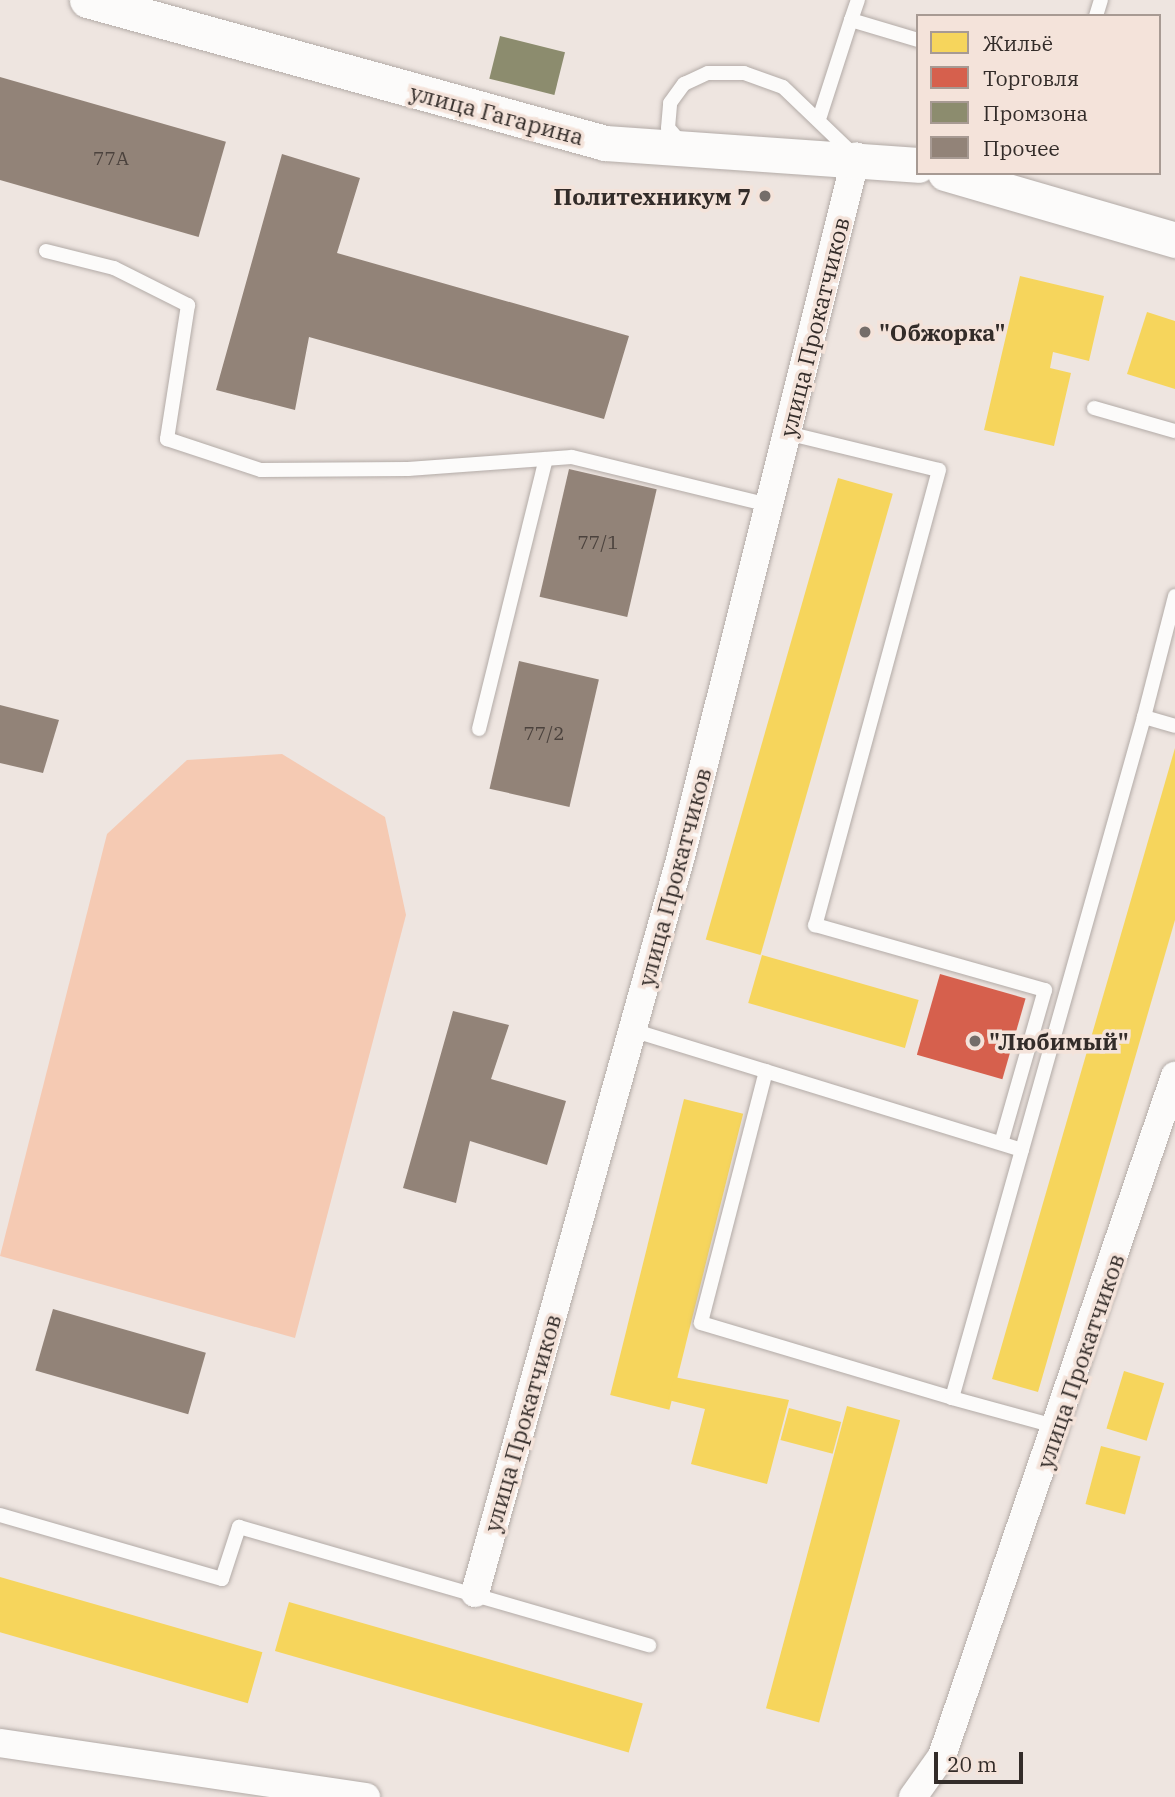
<!DOCTYPE html>
<meta charset="utf-8">
<style>
body{margin:0}
#map{position:relative;width:1175px;height:1797px;overflow:hidden;background:#eee5e0;font-family:"IBM Plex Serif",serif}
div>[style]{position:absolute}
.green>*{inset:0;background:#f5cab3}
.homes>*{inset:0;background:#f6d55c;transform-origin:0 0}
.shops>*{inset:0;background:#d6604d;transform-origin:0 0}
.industry>*{inset:0;background:#8c8c6e;transform-origin:0 0}
.building>*{inset:0;background:#928378;transform-origin:0 0}
.roads{filter:drop-shadow(0 0 2px #b3aba7) drop-shadow(0 0 2px #b3aba7)}
.service>*{height:14px;margin:-7px;padding:0 7px;transform-origin:7px;border-radius:7px;background:#fcfbfa}
.minor>*{height:28px;margin:-14px;padding:0 14px;transform-origin:14px;border-radius:14px;background:#fcfbfa}
.tertiary>*{height:35px;margin:-17.5px;padding:0 17.5px;transform-origin:17.5px;border-radius:17.5px;background:#fcfbfa}
.dots>*{width:19px;height:19px;translate:-50% -50%;box-sizing:border-box;border:4px solid #f4e3da;border-radius:50%}
span{translate:-50% -50%;white-space:nowrap;text-align:center;line-height:1.15;-webkit-text-stroke:7px #f4e3da;paint-order:stroke}
.number-label{font-size:19px;color:#4b423d}
.number-label span{-webkit-text-stroke-width:0}
.street-label{font-size:23px;color:#332c29}
.poi-label{font-size:23px;color:#332c29;font-weight:700}
.right{translate:-100% -50%;text-align:right}
.left{translate:0 -50%;text-align:left}
.legend{position:absolute;left:916px;top:14px;width:245px;height:161px;box-sizing:border-box;background:#f4e3da;border:2px solid #a79a93;margin:0;padding:9px 12px;list-style:none;font-size:21px;color:#332c29}
.legend li{display:flex;align-items:center;gap:14px;height:35px}
.legend b{width:35px;border:2px solid #a79a93}
.scale{position:absolute;left:934px;top:1752px;width:89px;height:32px;box-sizing:border-box;border:4px solid #332c29;border-top:0;padding-left:9px;font-size:21px;line-height:24px;white-space:nowrap;color:#332c29;-webkit-text-stroke:5px #f4e3da;paint-order:stroke}
</style>
<div id="map">
<div class="green">
<i style="clip-path:polygon(282px 754px,385px 817px,406px 915px,295px 1338px,0 1256px,107px 834px,187px 760px)"></i>
</div>
<div class="homes">
<i style="clip-path:polygon(1020px 276px,1104px 296px,1089px 361px,1053px 352px,1050px 368px,1071px 373px,1054px 446px,984px 430px)"></i>
<i style="clip-path:polygon(1147px 312px,1175px 321px,1175px 389px,1127px 374px)"></i>
<i style="left:838px;top:478px;width:57px;height:480px;rotate:16deg"></i>
<i style="clip-path:polygon(1175px 748px,1175px 920px,1038px 1392px,992px 1379px)"></i>
<i style="left:762px;top:955px;width:163px;height:50px;rotate:16deg"></i>
<i style="left:684px;top:1099px;width:61px;height:305px;rotate:14deg"></i>
<i style="left:1124px;top:1371px;width:42px;height:60px;rotate:17deg"></i>
<i style="clip-path:polygon(674px 1377px,789px 1400px,767px 1484px,691px 1464px,705px 1409px,668px 1400px)"></i>
<i style="left:847px;top:1406px;width:55px;height:313px;rotate:15deg"></i>
<i style="left:789px;top:1408px;width:54px;height:33px;rotate:15deg"></i>
<i style="left:1101px;top:1446px;width:41px;height:60px;rotate:15deg"></i>
<i style="left:0;top:1577px;width:273px;height:53px;rotate:16deg"></i>
<i style="left:289px;top:1602px;width:368px;height:51px;rotate:16deg"></i>
</div>
<div class="shops">
<i style="left:940px;top:974px;width:89px;height:84px;rotate:16deg"></i>
</div>
<div class="industry">
<i style="left:500px;top:36px;width:67px;height:44px;rotate:14deg"></i>
</div>
<div class="building">
<i style="left:0;top:77px;width:235px;height:99px;rotate:16deg"></i>
<i style="clip-path:polygon(282px 154px,360px 178px,337px 253px,629px 336px,604px 419px,309px 337px,295px 410px,216px 390px)"></i>
<i style="left:569px;top:469px;width:90px;height:131px;rotate:13deg"></i>
<i style="left:519px;top:661px;width:82px;height:131px;rotate:13deg"></i>
<i style="clip-path:polygon(0 705px,59px 720px,43px 773px,0 763px)"></i>
<i style="clip-path:polygon(453px 1011px,509px 1025px,491px 1079px,566px 1101px,547px 1165px,470px 1141px,456px 1203px,403px 1188px)"></i>
<i style="left:53px;top:1309px;width:159px;height:64px;rotate:16deg"></i>
</div>
<div class="roads">
<div class="service">
<i style="left:1096px;top:16px;width:17px;rotate:-73deg"></i>
<i style="left:851px;top:20px;width:21px;rotate:-71deg"></i>
<i style="left:820px;top:116px;width:101px;rotate:-72.1deg"></i>
<i style="left:851px;top:20px;width:70px;rotate:16.6deg"></i>
<i style="left:682px;top:144px;width:21px;rotate:-131deg"></i>
<i style="left:668px;top:128px;width:25px;rotate:-85deg"></i>
<i style="left:670px;top:103px;width:24px;rotate:-54deg"></i>
<i style="left:684px;top:84px;width:26px;rotate:-25deg"></i>
<i style="left:708px;top:73px;width:36px"></i>
<i style="left:744px;top:73px;width:41px;rotate:19.7deg"></i>
<i style="left:783px;top:87px;width:100px;rotate:43.8deg"></i>
<i style="left:46px;top:251px;width:70px;rotate:14deg"></i>
<i style="left:114px;top:268px;width:83px;rotate:26.6deg"></i>
<i style="left:188px;top:305px;width:136px;rotate:98.9deg"></i>
<i style="left:167px;top:439px;width:99px;rotate:18.3deg"></i>
<i style="left:261px;top:470px;width:147px;rotate:-0.4deg"></i>
<i style="left:408px;top:469px;width:164px;rotate:-4.2deg"></i>
<i style="left:572px;top:457px;width:203px;rotate:13.7deg"></i>
<i style="left:1094px;top:408px;width:84px;rotate:15.9deg"></i>
<i style="left:787px;top:433px;width:156px;rotate:13.7deg"></i>
<i style="left:939px;top:470px;width:472px;rotate:105.2deg"></i>
<i style="left:815px;top:925px;width:239px;rotate:15.8deg"></i>
<i style="left:1045px;top:990px;width:159px;rotate:106deg"></i>
<i style="left:1144px;top:717px;width:125px;rotate:-75.6deg"></i>
<i style="left:479px;top:729px;width:278px;rotate:-76.1deg"></i>
<i style="left:632px;top:1030px;width:408px;rotate:17.1deg"></i>
<i style="left:766px;top:1071px;width:260px;rotate:104.5deg"></i>
<i style="left:701px;top:1323px;width:262px;rotate:16.6deg"></i>
<i style="left:1058px;top:1427px;width:110px;rotate:-164.7deg"></i>
<i style="left:952px;top:1398px;width:708px;rotate:-74.25deg"></i>
<i style="left:1144px;top:717px;width:32px;rotate:16deg"></i>
<i style="left:0;top:1515px;width:231px;rotate:16.1deg"></i>
<i style="left:222px;top:1579px;width:55px;rotate:-71.9deg"></i>
<i style="left:239px;top:1527px;width:427px;rotate:16.1deg"></i>
</div>
<div class="minor">
<i style="left:475px;top:1593px;width:765px;rotate:-74.38deg"></i>
<i style="left:681px;top:856px;width:721px;rotate:-75.94deg"></i>
<i style="left:0;top:1743px;width:370px;rotate:8.4deg"></i>
<i style="left:913px;top:1797px;width:50px;rotate:-54.7deg"></i>
<i style="left:942px;top:1756px;width:719px;rotate:-71.09deg"></i>
</div>
<div class="tertiary">
<i style="left:87px;top:0;width:537px;rotate:15.43deg"></i>
<i style="left:605px;top:143px;width:314px;rotate:4deg"></i>
<i style="left:945px;top:173px;width:240px;rotate:16.2deg"></i>
</div>
</div>
<div class="dots">
<i style="left:765px;top:196px;background:#746d69"></i>
<i style="left:865px;top:332px;background:#746d69"></i>
<i style="left:975px;top:1041px;background:#746d69"></i>
</div>
<div class="number-label">
<span style="left:111px;top:159px">77А</span>
<span style="left:598px;top:543px">77/1</span>
<span style="left:544px;top:734px">77/2</span>
</div>
<div class="street-label">
<span style="left:497px;top:114px;rotate:15deg">улица Гагарина</span>
<span style="left:814px;top:327px;rotate:-76deg">улица Прокатчиков</span>
<span style="left:674px;top:877px;rotate:-75deg">улица Прокатчиков</span>
<span style="left:1080px;top:1361px;rotate:-71deg">улица Прокатчиков</span>
<span style="left:522px;top:1423px;rotate:-74deg">улица Прокатчиков</span>
</div>
<div class="poi-label">
<span class="right" style="left:751px;top:196px">Политехникум 7</span>
<span class="left" style="left:879px;top:332px">"Обжорка"</span>
<span class="left" style="left:989px;top:1041px">"Любимый"</span>
</div>
<ul class="legend">
<li><b style="height:19px;background:#f6d55c"></b>Жильё</li>
<li><b style="height:19px;background:#d6604d"></b>Торговля</li>
<li><b style="height:19px;background:#8c8c6e"></b>Промзона</li>
<li><b style="height:19px;background:#928378"></b>Прочее</li>
</ul>
<div class="scale">20 m</div>
</div>
